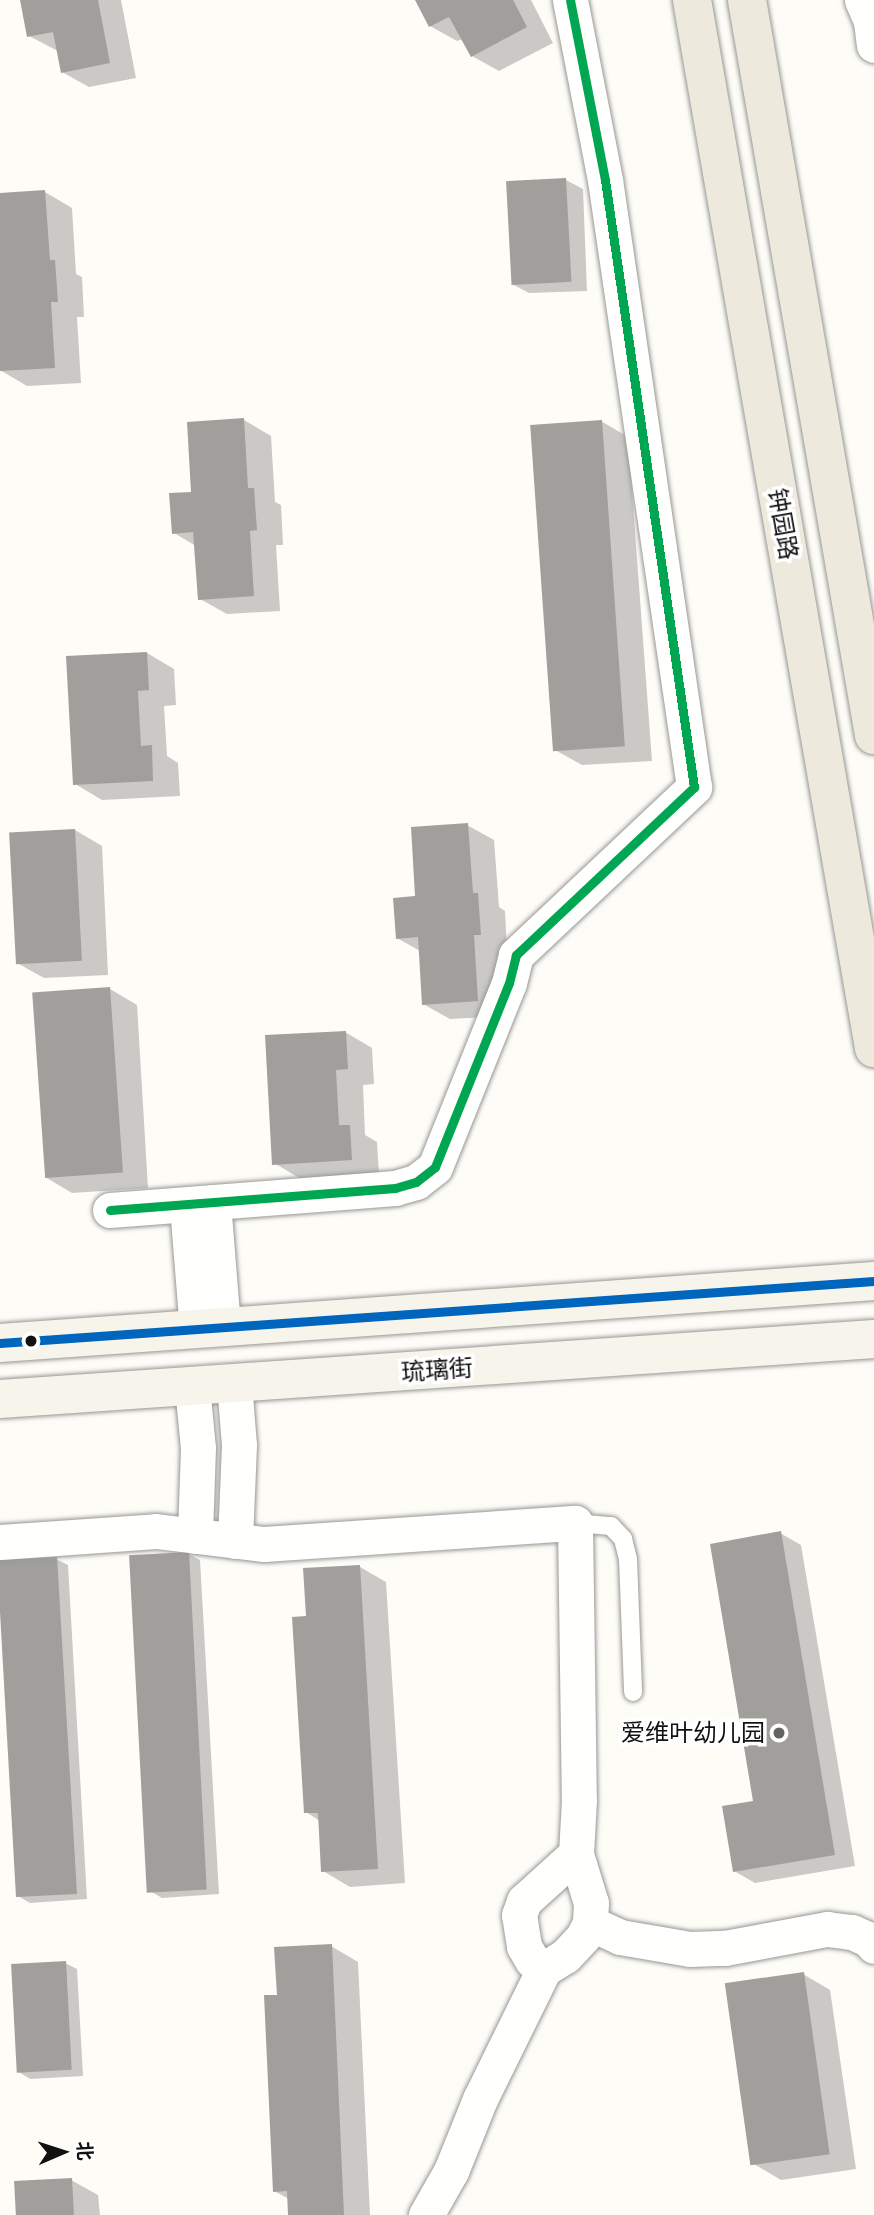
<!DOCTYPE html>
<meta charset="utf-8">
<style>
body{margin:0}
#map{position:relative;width:874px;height:2215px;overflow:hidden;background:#fdfcf7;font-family:"Crimson Pro","Noto Sans SC",serif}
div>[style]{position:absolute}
.shadow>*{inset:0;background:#0003}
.building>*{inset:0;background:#a19f9c;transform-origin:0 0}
.roads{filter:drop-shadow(0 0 2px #979795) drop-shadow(0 0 2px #979795)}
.lane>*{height:18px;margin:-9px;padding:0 9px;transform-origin:9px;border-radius:9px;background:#fffffe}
.street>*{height:35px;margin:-17.5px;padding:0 17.5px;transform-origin:17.5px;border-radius:17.5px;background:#fffffe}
.secondary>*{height:38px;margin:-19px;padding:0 19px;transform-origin:19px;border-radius:19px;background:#f6f4eb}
.primary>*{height:38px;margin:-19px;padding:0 19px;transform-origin:19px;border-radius:19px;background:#ede9dc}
.bus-1>*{height:9px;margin:-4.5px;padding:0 4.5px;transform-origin:4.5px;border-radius:4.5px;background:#00a651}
.bus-2>*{height:9px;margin:-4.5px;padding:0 4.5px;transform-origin:4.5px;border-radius:4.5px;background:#0065bd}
.dots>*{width:19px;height:19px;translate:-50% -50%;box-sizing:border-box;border:4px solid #fff;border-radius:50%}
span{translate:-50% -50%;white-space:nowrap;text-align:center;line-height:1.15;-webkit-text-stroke:7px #fff;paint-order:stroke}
.street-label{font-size:24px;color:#111}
.poi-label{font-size:24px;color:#111}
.right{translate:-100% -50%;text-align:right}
.north{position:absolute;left:28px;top:2117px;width:70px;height:70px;-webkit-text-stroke:5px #fff;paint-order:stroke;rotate:87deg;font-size:19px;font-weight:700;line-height:28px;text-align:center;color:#111}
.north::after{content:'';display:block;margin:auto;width:24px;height:32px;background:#111;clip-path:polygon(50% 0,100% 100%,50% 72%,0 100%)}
</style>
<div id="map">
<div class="shadow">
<i style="clip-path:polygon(22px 0,121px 0,136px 78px,89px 87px,62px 72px,58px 51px,29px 36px)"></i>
<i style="clip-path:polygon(417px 0,531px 0,553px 43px,499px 71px,472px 56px,463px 39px,457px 41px,430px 26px)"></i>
<i style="clip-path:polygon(566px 180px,583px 189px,587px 291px,529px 293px,512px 284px)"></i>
<i style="clip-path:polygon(45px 192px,72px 208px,76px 274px,82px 277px,84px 317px,77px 317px,81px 383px,27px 386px,0 370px,0 195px)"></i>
<i style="clip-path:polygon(244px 420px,271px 436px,275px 502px,281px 505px,283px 545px,276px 545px,280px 611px,227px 614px,200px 599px,196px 546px,174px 533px,193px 494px)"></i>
<i style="clip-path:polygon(601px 421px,628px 437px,652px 761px,582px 765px,555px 750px)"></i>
<i style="clip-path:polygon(147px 653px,174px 669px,176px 705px,164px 706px,167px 756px,178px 763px,180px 796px,102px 800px,75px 784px)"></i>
<i style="clip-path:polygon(467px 825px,494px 840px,499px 907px,505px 911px,507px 950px,504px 1016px,450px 1019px,423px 1004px,420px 951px,397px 938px,417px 898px)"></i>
<i style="clip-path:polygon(75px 830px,102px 846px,108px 975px,44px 978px,17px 963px)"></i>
<i style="clip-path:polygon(110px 989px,137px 1005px,148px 1188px,72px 1193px,45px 1177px)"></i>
<i style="clip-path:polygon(345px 1032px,372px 1048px,374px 1084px,363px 1085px,365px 1135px,377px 1142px,379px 1175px,301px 1179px,274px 1163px)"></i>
<i style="clip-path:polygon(780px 1533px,801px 1545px,855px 1866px,755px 1883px,734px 1871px,755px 1802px)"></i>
<i style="clip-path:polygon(188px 1554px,200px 1560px,219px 1894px,162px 1898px,150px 1891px)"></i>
<i style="clip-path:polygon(56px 1559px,68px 1565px,87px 1899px,30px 1903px,18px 1896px,0 1562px)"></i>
<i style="clip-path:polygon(360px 1567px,386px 1582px,405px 1883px,350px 1887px,323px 1871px,320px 1821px,306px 1812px,308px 1618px)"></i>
<i style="clip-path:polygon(331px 1946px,358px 1962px,370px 2215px,289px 2215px,289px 2199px,274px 2191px)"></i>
<i style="clip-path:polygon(65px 1963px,77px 1969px,83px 2076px,30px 2079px,19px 2072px)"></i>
<i style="clip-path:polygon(803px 1974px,830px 1990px,856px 2169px,781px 2180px,754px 2164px)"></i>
<i style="clip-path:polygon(71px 2180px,98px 2195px,100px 2215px,18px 2215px)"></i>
</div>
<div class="building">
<i style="clip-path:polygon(20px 0,98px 0,110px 63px,61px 73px,53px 32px,27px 37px)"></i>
<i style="clip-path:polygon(415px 0,513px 0,527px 27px,471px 57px,449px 17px,429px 27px)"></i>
<i style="left:566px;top:178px;width:104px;height:60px;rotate:87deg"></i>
<i style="clip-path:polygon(45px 190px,50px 260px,55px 260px,58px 302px,51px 302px,55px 368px,0 371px,0 193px)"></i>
<i style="clip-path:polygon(244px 418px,248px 488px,254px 488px,257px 530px,250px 531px,254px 596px,198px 600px,193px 532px,172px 534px,169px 493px,191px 492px,187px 422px)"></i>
<i style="left:602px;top:420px;width:327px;height:72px;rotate:86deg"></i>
<i style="clip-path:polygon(147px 652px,149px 690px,138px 691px,141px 746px,152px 745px,153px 781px,73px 785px,66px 656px)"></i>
<i style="clip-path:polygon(468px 823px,473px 893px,478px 893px,481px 935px,474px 935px,478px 1001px,422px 1005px,418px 937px,396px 939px,393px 898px,415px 896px,411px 827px)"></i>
<i style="left:75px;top:829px;width:132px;height:66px;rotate:87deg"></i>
<i style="left:110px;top:987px;width:186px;height:78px;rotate:86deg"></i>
<i style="clip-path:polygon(346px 1031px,348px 1069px,336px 1070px,339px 1125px,350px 1125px,352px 1160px,272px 1165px,265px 1035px)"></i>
<i style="clip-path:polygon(781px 1531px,835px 1855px,733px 1872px,722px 1806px,753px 1801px,710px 1544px)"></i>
<i style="left:189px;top:1552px;width:338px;height:60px;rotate:87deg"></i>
<i style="clip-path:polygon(57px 1557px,77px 1894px,16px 1897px,0 1612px,0 1560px)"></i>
<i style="clip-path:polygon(360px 1565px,378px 1869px,321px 1872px,318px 1813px,304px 1813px,292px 1617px,306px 1616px,303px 1568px)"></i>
<i style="clip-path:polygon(332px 1944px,344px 2215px,288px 2215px,287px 2191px,273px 2192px,264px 1995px,277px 1995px,274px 1947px)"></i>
<i style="left:66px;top:1961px;width:109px;height:55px;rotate:87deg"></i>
<i style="left:804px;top:1972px;width:184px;height:80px;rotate:82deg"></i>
<i style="left:72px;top:2178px;width:37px;height:58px;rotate:87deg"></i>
</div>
<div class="roads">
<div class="lane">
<i style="left:575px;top:1523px;width:36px;rotate:5deg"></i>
<i style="left:611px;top:1526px;width:18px;rotate:47deg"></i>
<i style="left:623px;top:1539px;width:21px;rotate:76deg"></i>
<i style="left:628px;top:1559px;width:133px;rotate:87.8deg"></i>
</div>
<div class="street">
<i style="left:862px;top:0;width:23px;rotate:67deg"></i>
<i style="left:871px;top:21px;width:24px;rotate:83deg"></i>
<i style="left:213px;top:1202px;width:125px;rotate:85.4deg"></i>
<i style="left:187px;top:1206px;width:123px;rotate:85.4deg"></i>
<i style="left:110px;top:1210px;width:286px;rotate:-4.4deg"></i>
<i style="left:395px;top:1188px;width:22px;rotate:-16deg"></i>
<i style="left:416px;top:1182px;width:24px;rotate:-38deg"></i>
<i style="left:435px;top:1167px;width:198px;rotate:-68.1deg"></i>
<i style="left:509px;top:983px;width:29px;rotate:-76deg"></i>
<i style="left:516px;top:955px;width:245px;rotate:-43.3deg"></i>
<i style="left:694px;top:787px;width:613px;rotate:-98.34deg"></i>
<i style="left:605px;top:180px;width:183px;rotate:-101deg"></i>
<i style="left:234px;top:1383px;width:62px;rotate:85.4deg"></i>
<i style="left:239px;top:1445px;width:96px;rotate:92.4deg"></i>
<i style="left:192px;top:1386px;width:62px;rotate:84.5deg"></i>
<i style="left:198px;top:1448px;width:88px;rotate:92deg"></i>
<i style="left:0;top:1542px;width:156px;rotate:-4deg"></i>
<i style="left:156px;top:1531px;width:109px;rotate:6.9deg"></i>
<i style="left:264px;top:1544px;width:312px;rotate:-3.9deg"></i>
<i style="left:575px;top:1523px;width:277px;rotate:89.2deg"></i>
<i style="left:579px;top:1800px;width:54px;rotate:93.2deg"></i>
<i style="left:576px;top:1854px;width:51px;rotate:73deg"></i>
<i style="left:591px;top:1903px;width:20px;rotate:93deg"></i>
<i style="left:590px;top:1923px;width:16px;rotate:117deg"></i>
<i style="left:583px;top:1937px;width:26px;rotate:133deg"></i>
<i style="left:565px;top:1956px;width:25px;rotate:148deg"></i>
<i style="left:544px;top:1969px;width:145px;rotate:116.2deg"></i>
<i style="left:480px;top:2099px;width:78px;rotate:111.9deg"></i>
<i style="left:451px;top:2171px;width:51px;rotate:119.6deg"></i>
<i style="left:590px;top:1923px;width:33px;rotate:25deg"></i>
<i style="left:620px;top:1937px;width:71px;rotate:9.7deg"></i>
<i style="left:690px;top:1949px;width:35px;rotate:-2deg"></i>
<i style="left:725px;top:1948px;width:104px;rotate:-10.6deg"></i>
<i style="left:827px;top:1929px;width:25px;rotate:7deg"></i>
<i style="left:852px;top:1932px;width:17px;rotate:24deg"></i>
<i style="left:868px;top:1939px;width:9px;rotate:49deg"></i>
<i style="left:544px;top:1969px;width:15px;rotate:-143deg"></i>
<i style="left:532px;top:1960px;width:16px;rotate:-120deg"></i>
<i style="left:524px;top:1946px;width:31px;rotate:-99deg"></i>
<i style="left:519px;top:1915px;width:15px;rotate:-70deg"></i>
<i style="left:524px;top:1901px;width:70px;rotate:-42.1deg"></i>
</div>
<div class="secondary">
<i style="left:0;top:1343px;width:876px;rotate:-4.06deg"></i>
<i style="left:0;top:1399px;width:876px;rotate:-3.93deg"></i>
</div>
<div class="primary">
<i style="left:692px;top:0;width:1064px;rotate:80.15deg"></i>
<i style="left:747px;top:0;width:746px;rotate:80.2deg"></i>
</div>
</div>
<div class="bus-1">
<i style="left:110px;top:1210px;width:286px;rotate:-4.4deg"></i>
<i style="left:395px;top:1188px;width:22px;rotate:-16deg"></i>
<i style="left:416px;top:1182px;width:24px;rotate:-38deg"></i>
<i style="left:435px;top:1167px;width:198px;rotate:-68.1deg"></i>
<i style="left:509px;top:983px;width:29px;rotate:-76deg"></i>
<i style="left:516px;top:955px;width:245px;rotate:-43.3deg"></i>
<i style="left:694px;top:787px;width:613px;rotate:-98.34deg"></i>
<i style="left:605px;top:180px;width:183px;rotate:-101deg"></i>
</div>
<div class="bus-2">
<i style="left:0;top:1343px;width:876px;rotate:-4.06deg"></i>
</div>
<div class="dots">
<i style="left:31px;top:1341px;background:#111"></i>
<i style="left:779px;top:1733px;background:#646362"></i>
</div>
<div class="street-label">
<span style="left:783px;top:524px;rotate:80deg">钟园路</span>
<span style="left:437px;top:1370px;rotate:-4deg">琉璃街</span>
</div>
<div class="poi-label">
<span class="right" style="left:765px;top:1733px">爱维叶幼儿园</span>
</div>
<div class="north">北</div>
</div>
